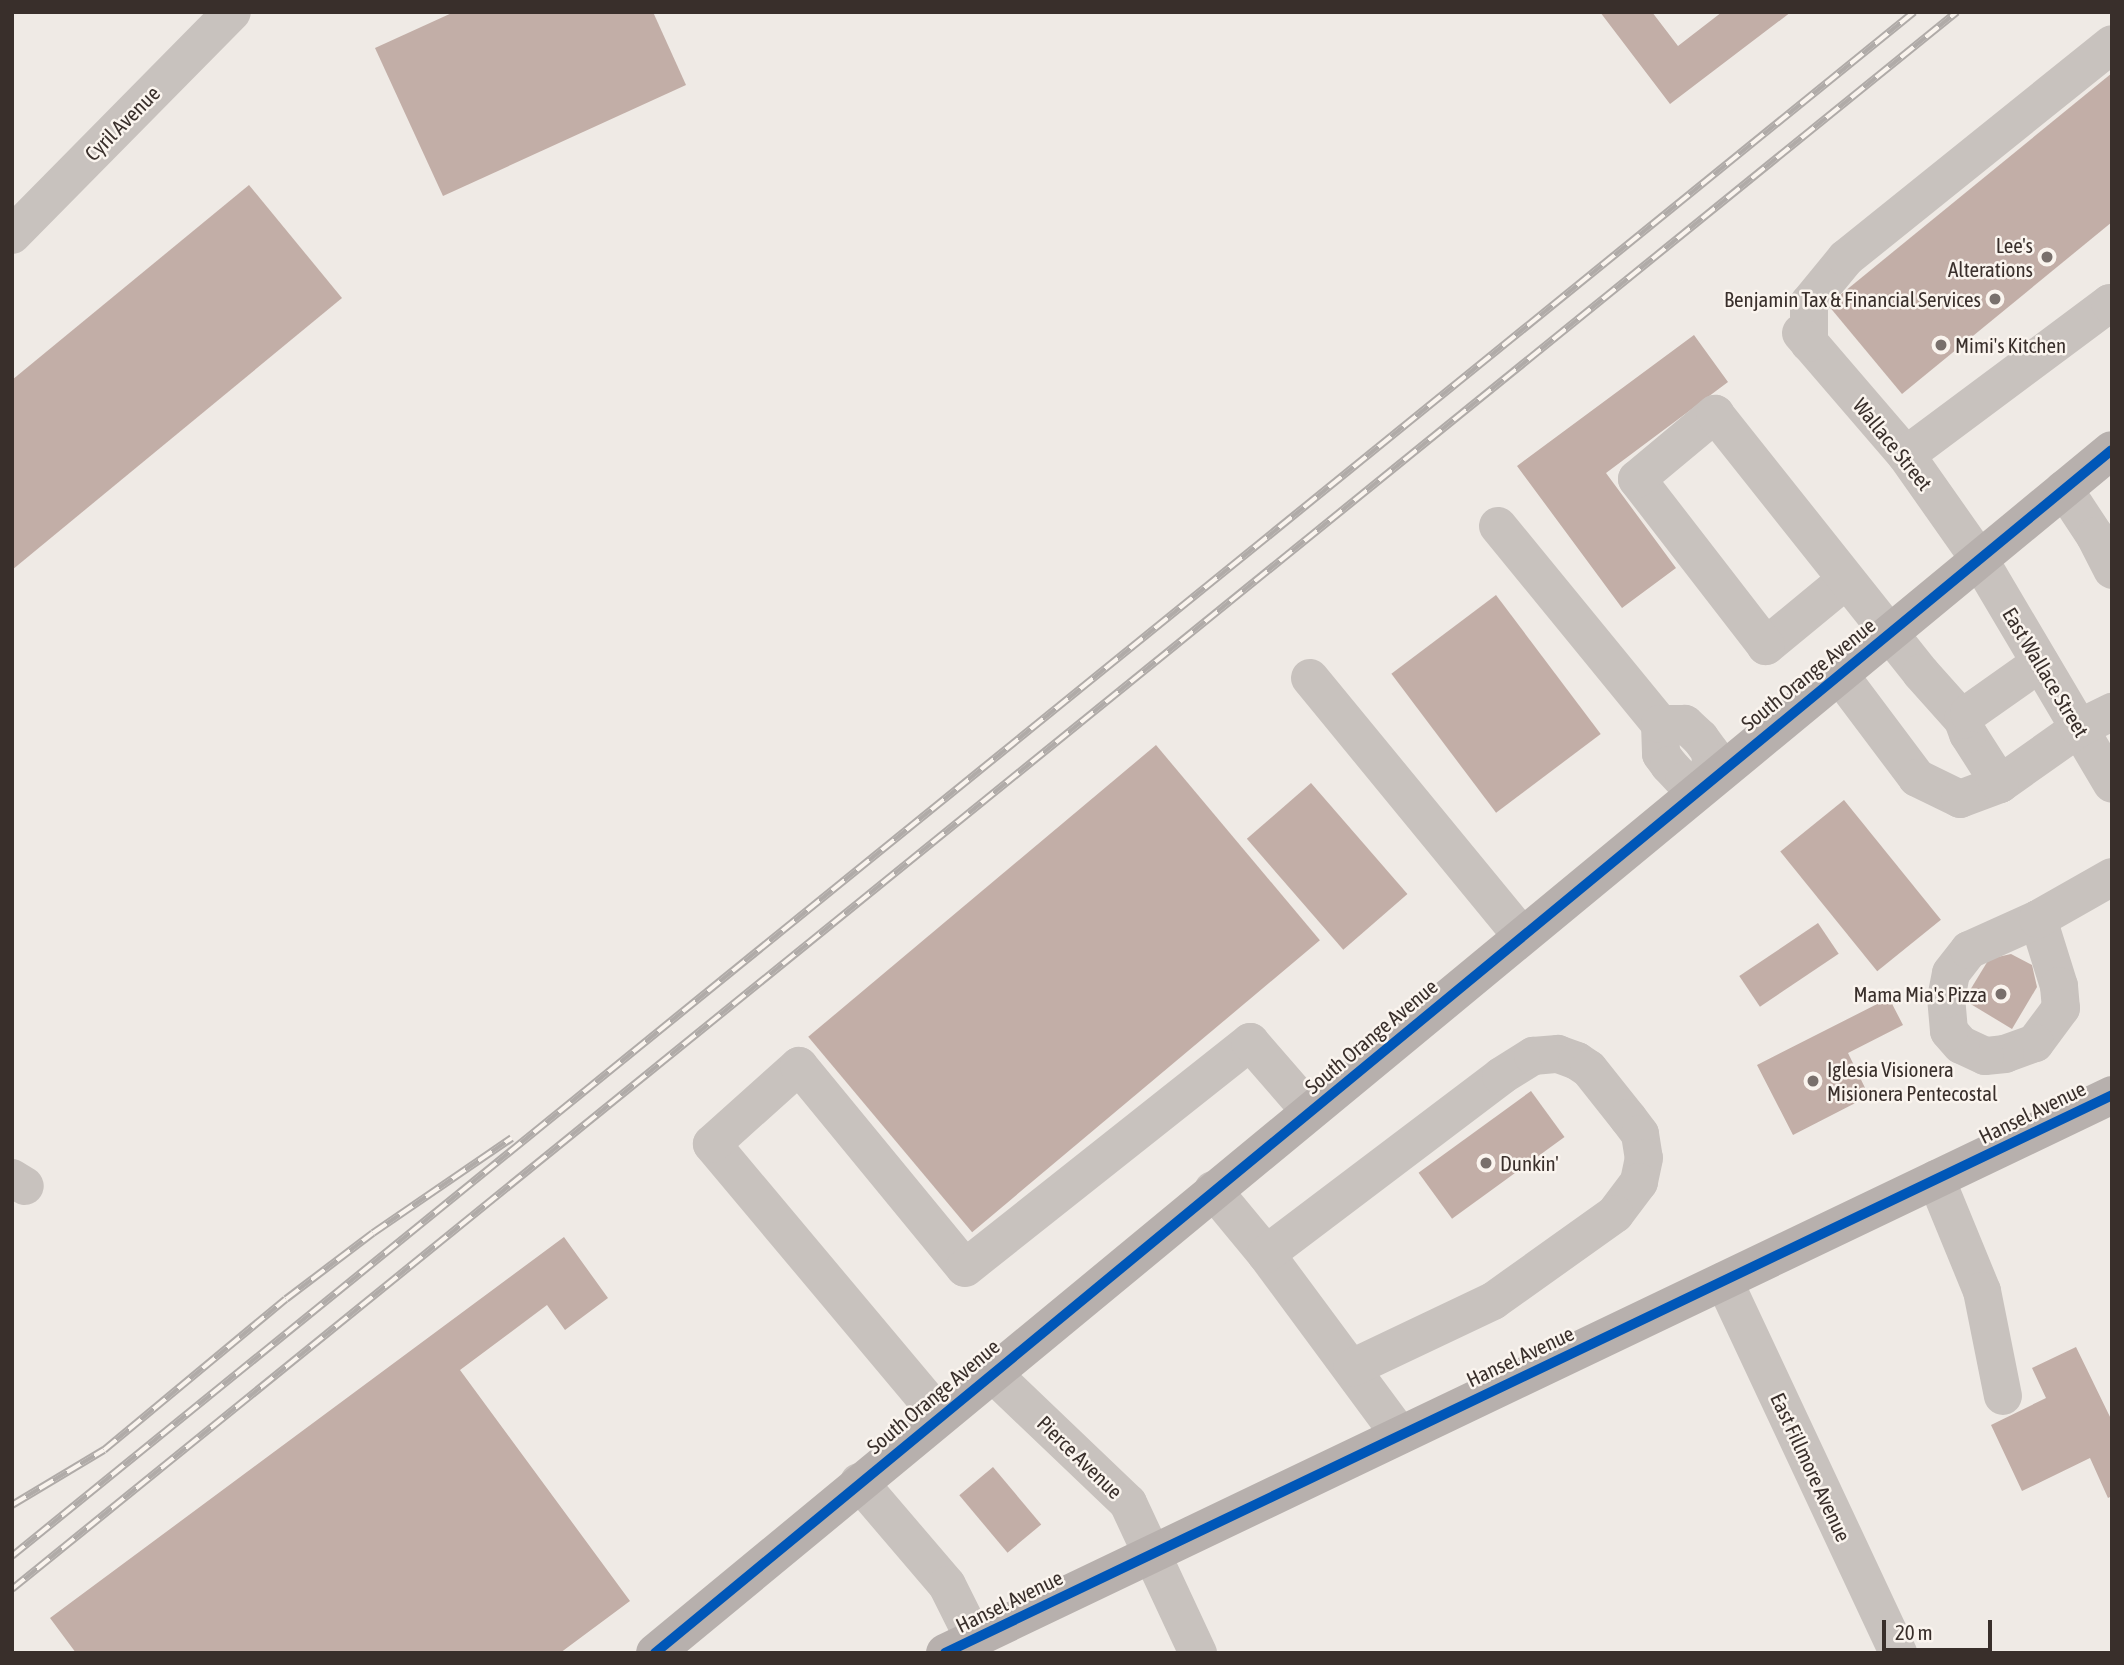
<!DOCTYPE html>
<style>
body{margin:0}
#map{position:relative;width:2124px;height:1665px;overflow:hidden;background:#efeae5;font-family:"Asap Condensed",sans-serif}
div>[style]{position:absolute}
.building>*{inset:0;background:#c2aea7;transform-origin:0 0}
.minor>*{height:38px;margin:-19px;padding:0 19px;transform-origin:19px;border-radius:19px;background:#c8c2be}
.major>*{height:38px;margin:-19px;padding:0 19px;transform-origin:19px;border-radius:19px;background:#b7b0ad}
.rail>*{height:8px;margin-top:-4px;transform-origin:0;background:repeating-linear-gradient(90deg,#faf4ee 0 16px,#b0aba8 0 32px);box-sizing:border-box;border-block:2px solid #b0aba8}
.cycleway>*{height:10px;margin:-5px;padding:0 5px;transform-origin:5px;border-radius:5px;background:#0057b8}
.dots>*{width:19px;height:19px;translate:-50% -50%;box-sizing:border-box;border:4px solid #faf4ee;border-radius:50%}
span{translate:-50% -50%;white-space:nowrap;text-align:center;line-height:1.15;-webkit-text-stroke:5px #faf4ee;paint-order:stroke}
.street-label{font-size:21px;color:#392f2b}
.poi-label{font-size:21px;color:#392f2b}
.right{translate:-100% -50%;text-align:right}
.left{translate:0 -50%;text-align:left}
.frame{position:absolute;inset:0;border:14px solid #392f2b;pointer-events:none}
.scale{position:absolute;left:1882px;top:1620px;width:110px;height:32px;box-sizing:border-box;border:4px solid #392f2b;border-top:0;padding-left:9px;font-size:21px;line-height:24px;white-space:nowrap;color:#392f2b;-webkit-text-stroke:5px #faf4ee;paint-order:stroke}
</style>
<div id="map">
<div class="building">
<i style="clip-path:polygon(454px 12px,653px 12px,686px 85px,443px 196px,375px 48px)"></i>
<i style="clip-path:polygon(1600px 12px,1652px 12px,1678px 46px,1722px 12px,1791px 12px,1670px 104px)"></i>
<i style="clip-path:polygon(2112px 73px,2112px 222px,1902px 394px,1828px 305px)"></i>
<i style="clip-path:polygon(249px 185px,342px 298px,12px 570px,12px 380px)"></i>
<i style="clip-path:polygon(1694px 335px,1728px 382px,1606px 473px,1676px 568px,1622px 608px,1517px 466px)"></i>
<i style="left:1496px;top:595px;width:174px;height:131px;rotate:53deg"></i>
<i style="left:1156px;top:745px;width:255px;height:454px;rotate:50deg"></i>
<i style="left:1311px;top:783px;width:147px;height:85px;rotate:49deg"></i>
<i style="left:1844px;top:800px;width:154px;height:82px;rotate:51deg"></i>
<i style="left:1818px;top:923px;width:37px;height:95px;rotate:56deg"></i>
<i style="clip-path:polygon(2011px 954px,2032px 965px,2037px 987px,2012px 1029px,1964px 1000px,1989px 959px)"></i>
<i style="clip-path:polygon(1889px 998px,1903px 1025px,1848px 1053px,1869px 1096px,1793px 1135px,1757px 1065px)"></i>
<i style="left:1531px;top:1091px;width:57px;height:139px;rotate:54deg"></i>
<i style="clip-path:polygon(564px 1237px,608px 1298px,565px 1330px,547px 1305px,460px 1370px,630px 1601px,560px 1653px,76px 1653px,50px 1618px)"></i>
<i style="clip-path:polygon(2076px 1347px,2112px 1421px,2112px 1496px,2108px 1498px,2090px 1458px,2022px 1491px,1991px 1425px,2046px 1398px,2032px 1368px)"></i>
<i style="left:993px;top:1467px;width:75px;height:44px;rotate:50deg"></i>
</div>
<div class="minor">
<i style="left:12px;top:235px;width:313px;rotate:-45.4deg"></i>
<i style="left:1801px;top:333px;width:161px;rotate:49.3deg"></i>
<i style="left:1906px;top:455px;width:127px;rotate:54.9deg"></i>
<i style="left:1979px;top:559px;width:261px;rotate:59.4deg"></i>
<i style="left:1809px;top:343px;width:40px;rotate:-90deg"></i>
<i style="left:1809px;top:303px;width:58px;rotate:-50.6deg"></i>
<i style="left:1846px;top:258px;width:341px;rotate:-38.8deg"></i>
<i style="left:1906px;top:455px;width:254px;rotate:-36.7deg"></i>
<i style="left:2110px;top:303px;width:4px;rotate:56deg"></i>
<i style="left:2064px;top:489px;width:56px;rotate:56.6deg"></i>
<i style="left:2095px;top:536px;width:38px;rotate:63deg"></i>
<i style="left:1498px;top:526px;width:256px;rotate:50.7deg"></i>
<i style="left:1660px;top:724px;width:30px;rotate:88deg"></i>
<i style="left:1661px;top:754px;width:14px;rotate:54deg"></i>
<i style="left:1669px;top:765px;width:22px;rotate:47deg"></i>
<i style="left:1684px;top:781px;width:26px;rotate:-4deg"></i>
<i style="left:1710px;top:779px;width:26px;rotate:-88deg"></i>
<i style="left:1711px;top:753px;width:19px;rotate:-126deg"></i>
<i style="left:1700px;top:738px;width:21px;rotate:-137deg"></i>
<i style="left:1685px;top:724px;width:25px;rotate:180deg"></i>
<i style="left:1846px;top:580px;width:104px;rotate:140.5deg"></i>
<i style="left:1766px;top:646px;width:211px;rotate:-127.7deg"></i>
<i style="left:1637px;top:479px;width:102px;rotate:-39.8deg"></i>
<i style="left:1715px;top:414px;width:331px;rotate:51.5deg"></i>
<i style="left:1921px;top:673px;width:63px;rotate:48.2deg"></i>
<i style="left:1839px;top:674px;width:130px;rotate:53.1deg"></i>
<i style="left:1917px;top:778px;width:48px;rotate:26deg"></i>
<i style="left:1960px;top:799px;width:43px;rotate:-20.6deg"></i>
<i style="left:2000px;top:784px;width:97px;rotate:-35.3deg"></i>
<i style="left:2079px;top:728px;width:37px;rotate:-26deg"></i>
<i style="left:1310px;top:678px;width:334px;rotate:50.6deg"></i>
<i style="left:2000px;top:784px;width:59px;rotate:-122.6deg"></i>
<i style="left:1968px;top:734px;width:15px;rotate:-110deg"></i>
<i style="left:1963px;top:720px;width:9px;rotate:-49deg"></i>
<i style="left:1969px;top:713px;width:87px;rotate:-35.2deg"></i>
<i style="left:2038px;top:919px;width:70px;rotate:72.6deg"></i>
<i style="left:2059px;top:986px;width:22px;rotate:85deg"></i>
<i style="left:2061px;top:1008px;width:44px;rotate:126.6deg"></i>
<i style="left:2035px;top:1043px;width:32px;rotate:160deg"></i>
<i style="left:2005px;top:1054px;width:20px;rotate:174deg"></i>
<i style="left:1985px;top:1056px;width:26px;rotate:-155deg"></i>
<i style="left:1961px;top:1045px;width:18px;rotate:-131deg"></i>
<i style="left:1949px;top:1031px;width:32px;rotate:-95deg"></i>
<i style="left:1946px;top:999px;width:26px;rotate:-79deg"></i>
<i style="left:1951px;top:973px;width:29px;rotate:-52deg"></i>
<i style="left:1969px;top:950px;width:76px;rotate:-24.2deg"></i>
<i style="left:2038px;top:919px;width:85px;rotate:-29.6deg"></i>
<i style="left:12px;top:1178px;width:15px;rotate:32deg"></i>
<i style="left:1936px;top:1179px;width:121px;rotate:67.7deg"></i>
<i style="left:1982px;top:1291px;width:107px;rotate:78.7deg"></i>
<i style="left:1213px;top:1190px;width:83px;rotate:50.4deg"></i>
<i style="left:1266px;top:1254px;width:225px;rotate:53.5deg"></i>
<i style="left:1266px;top:1254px;width:295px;rotate:-37.1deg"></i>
<i style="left:1501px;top:1076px;width:38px;rotate:-32deg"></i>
<i style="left:1533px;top:1056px;width:25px;rotate:-5deg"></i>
<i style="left:1558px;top:1054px;width:20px;rotate:20deg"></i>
<i style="left:1577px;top:1061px;width:14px;rotate:34deg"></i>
<i style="left:1589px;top:1069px;width:63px;rotate:51.5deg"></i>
<i style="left:1628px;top:1118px;width:20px;rotate:53deg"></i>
<i style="left:1640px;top:1134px;width:24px;rotate:81deg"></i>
<i style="left:1644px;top:1158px;width:25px;rotate:102deg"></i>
<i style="left:1639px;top:1182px;width:40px;rotate:127deg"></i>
<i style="left:1615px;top:1214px;width:150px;rotate:144.5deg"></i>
<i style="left:1493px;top:1301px;width:156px;rotate:154.6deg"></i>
<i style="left:1724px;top:1281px;width:411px;rotate:64.9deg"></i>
<i style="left:992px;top:1373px;width:188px;rotate:43.7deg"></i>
<i style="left:1128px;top:1503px;width:166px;rotate:65deg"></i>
<i style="left:940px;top:1416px;width:355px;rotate:-130deg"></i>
<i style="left:712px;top:1144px;width:117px;rotate:-41.9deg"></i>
<i style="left:799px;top:1066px;width:261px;rotate:50.6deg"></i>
<i style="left:965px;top:1268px;width:364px;rotate:-38.4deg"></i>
<i style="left:1250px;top:1042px;width:91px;rotate:49deg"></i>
<i style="left:859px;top:1482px;width:135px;rotate:49.5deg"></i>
<i style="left:947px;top:1585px;width:60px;rotate:63.4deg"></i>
</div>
<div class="major">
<i style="left:655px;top:1653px;width:1889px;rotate:-39.55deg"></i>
<i style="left:945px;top:1653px;width:1294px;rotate:-25.55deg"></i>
</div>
<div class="rail">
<i style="left:12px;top:1505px;width:107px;rotate:-30.9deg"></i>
<i style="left:104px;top:1450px;width:236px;rotate:-39.7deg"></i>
<i style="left:286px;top:1299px;width:109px;rotate:-37.2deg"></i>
<i style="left:373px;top:1233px;width:168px;rotate:-34.4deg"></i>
<i style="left:12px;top:1556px;width:2450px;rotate:-39.07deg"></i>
<i style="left:12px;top:1589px;width:2504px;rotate:-39.04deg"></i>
</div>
<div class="cycleway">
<i style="left:655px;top:1653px;width:1889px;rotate:-39.55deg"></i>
<i style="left:945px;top:1653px;width:1294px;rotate:-25.55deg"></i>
</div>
<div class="dots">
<i style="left:2047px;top:257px;background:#79706c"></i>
<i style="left:1995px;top:299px;background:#79706c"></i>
<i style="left:1941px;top:345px;background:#79706c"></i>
<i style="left:2001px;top:994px;background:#79706c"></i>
<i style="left:1813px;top:1081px;background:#79706c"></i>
<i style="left:1486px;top:1163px;background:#79706c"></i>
</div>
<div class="street-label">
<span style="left:122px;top:123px;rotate:-45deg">Cyril Avenue</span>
<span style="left:1893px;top:444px;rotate:51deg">Wallace Street</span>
<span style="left:2046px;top:672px;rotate:59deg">East Wallace Street</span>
<span style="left:1808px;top:674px;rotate:-39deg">South Orange Avenue</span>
<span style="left:1371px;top:1036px;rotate:-40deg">South Orange Avenue</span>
<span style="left:2032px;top:1112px;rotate:-26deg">Hansel Avenue</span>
<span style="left:1520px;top:1356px;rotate:-25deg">Hansel Avenue</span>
<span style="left:933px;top:1396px;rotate:-40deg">South Orange Avenue</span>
<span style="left:1080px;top:1457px;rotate:44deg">Pierce Avenue</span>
<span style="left:1811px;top:1467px;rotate:65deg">East Fillmore Avenue</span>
<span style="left:1009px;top:1601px;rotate:-26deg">Hansel Avenue</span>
</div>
<div class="poi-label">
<span class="right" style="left:2033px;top:257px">Lee's<br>Alterations</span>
<span class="right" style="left:1981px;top:299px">Benjamin Tax &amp; Financial Services</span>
<span class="left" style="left:1955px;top:345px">Mimi's Kitchen</span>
<span class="right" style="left:1987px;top:994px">Mama Mia's Pizza</span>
<span class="left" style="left:1827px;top:1081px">Iglesia Visionera<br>Misionera Pentecostal</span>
<span class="left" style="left:1500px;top:1163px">Dunkin'</span>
</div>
<div class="frame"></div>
<div class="scale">20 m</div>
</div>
